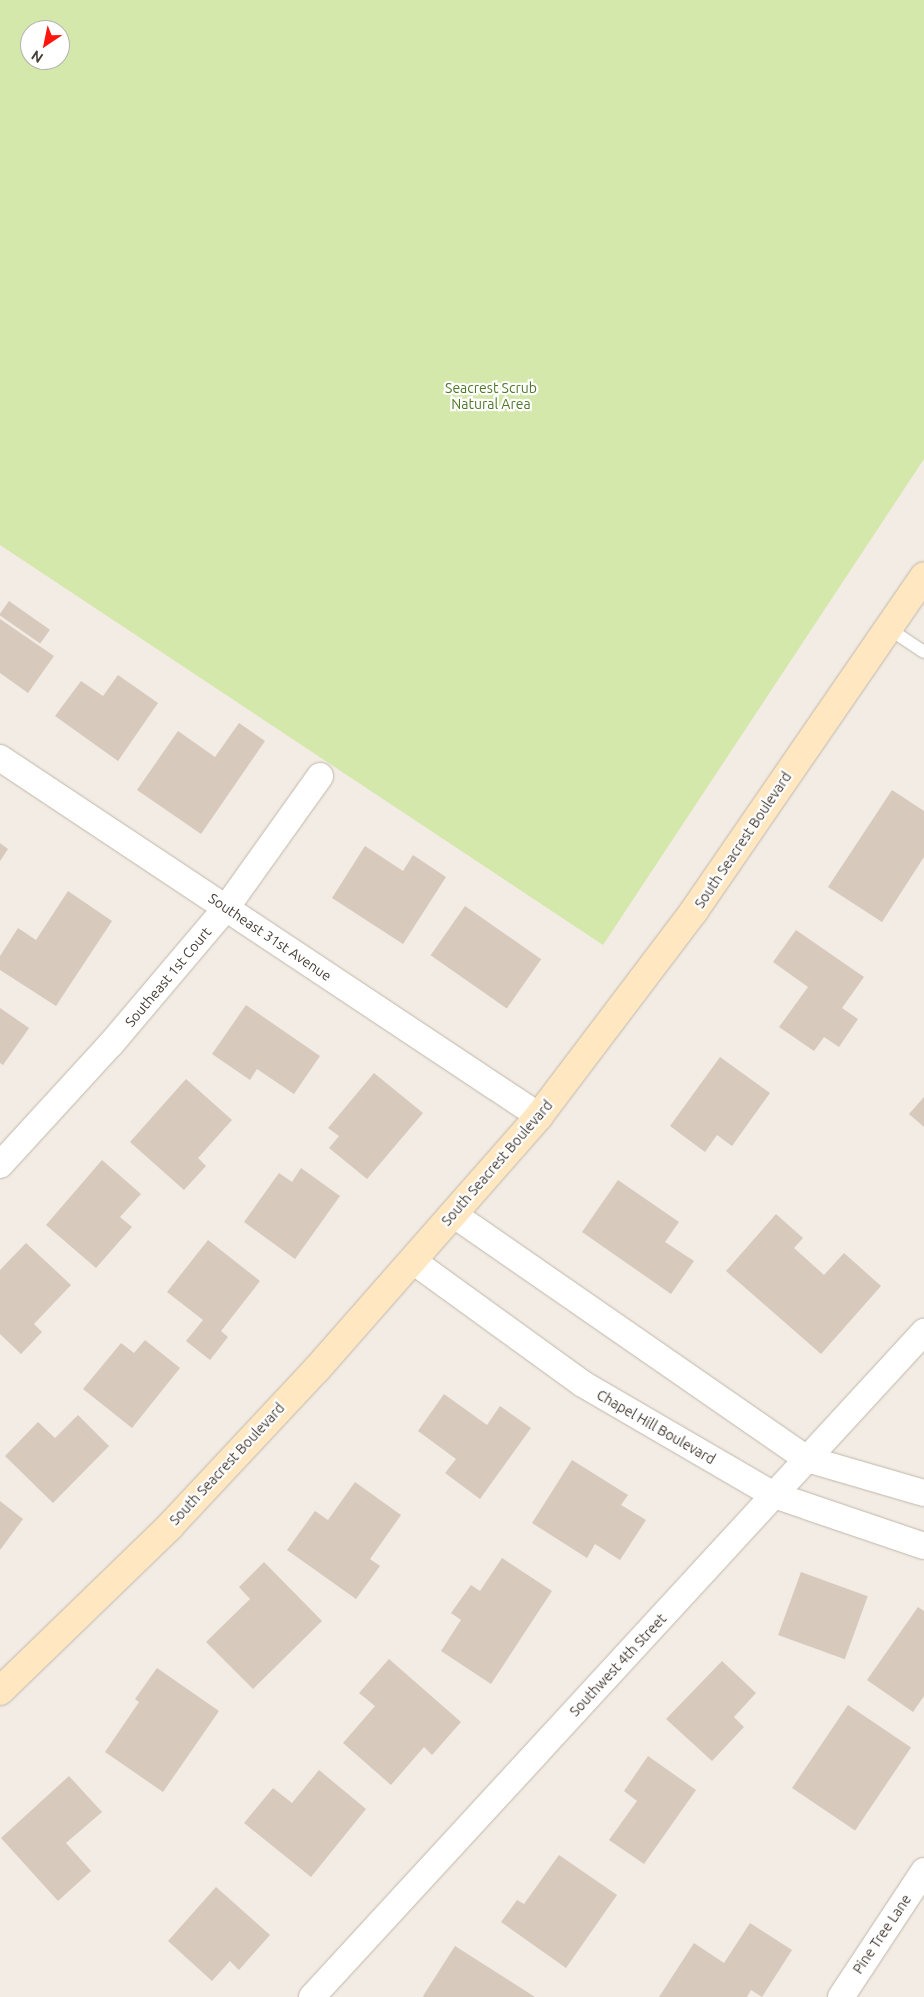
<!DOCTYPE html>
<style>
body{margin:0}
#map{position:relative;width:924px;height:1997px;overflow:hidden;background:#f2ece4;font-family:Ubuntu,sans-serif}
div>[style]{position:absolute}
.green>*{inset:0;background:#d4e8ab}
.building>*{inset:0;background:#d7c9bc;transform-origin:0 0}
.roads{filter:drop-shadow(0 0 1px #c1b6a9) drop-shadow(0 0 1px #c1b6a9)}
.lane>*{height:12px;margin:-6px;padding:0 6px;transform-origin:6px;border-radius:6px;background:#fff}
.street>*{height:26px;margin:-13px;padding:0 13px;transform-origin:13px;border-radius:13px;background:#fff}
.secondary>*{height:28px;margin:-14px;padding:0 14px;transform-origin:14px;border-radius:14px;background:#ffe8c1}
span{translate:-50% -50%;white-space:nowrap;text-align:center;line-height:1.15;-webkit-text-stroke:4.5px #fff;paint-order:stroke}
.park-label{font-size:14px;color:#4f7726}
.street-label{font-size:14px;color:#453c34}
.north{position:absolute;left:20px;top:20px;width:50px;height:50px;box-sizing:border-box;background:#fff;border:1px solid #b5b1ae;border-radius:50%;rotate:214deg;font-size:14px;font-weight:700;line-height:20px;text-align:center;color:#453c34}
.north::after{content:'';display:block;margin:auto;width:18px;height:22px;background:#ff150e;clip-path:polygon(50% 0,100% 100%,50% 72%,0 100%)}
</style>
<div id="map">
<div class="green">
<i style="clip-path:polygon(evenodd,0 0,924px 0,924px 459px,603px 945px,0 545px,0 0,30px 30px,60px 30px,60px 60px,30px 60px,30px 30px)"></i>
</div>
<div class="building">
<i style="left:9px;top:601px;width:50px;height:17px;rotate:35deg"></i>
<i style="clip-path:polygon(0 619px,54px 656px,28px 693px,0 673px)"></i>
<i style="clip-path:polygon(118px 675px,158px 703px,118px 761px,55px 716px,81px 681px,103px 696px)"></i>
<i style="clip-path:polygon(239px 723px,265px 741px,201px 834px,137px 790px,178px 731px,215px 757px)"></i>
<i style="clip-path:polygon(892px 790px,924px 811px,924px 857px,882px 922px,828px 887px)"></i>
<i style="clip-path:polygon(0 843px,8px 849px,0 861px)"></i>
<i style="clip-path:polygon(365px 846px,403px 871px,413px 855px,446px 877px,403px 944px,332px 898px)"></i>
<i style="clip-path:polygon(68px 891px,112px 921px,56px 1006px,0 970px,0 956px,18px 928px,36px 940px)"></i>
<i style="left:465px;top:906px;width:93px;height:60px;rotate:35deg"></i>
<i style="clip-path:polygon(796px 930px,864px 977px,842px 1008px,858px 1019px,839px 1047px,824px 1037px,814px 1051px,779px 1027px,808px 987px,773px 962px)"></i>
<i style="clip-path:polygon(246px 1005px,320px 1056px,294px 1094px,257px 1069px,250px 1080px,212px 1054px)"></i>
<i style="clip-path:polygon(0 1008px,29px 1028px,3px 1065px,0 1063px)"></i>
<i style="clip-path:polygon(720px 1057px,770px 1093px,732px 1146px,717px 1135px,705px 1152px,670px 1126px)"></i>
<i style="clip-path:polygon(374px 1073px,423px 1113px,367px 1179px,329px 1148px,339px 1136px,328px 1128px)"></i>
<i style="clip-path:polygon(186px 1079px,232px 1120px,198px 1158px,206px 1166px,184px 1190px,130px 1142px)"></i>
<i style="clip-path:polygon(924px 1097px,924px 1127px,909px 1114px)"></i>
<i style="clip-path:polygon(102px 1160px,141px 1194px,120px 1217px,132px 1227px,96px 1268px,46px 1225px)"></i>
<i style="clip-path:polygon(301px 1168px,340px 1196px,295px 1259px,244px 1222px,279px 1173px,292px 1182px)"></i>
<i style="clip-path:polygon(618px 1180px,679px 1222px,665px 1242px,694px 1261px,671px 1294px,582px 1232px)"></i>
<i style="clip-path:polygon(776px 1214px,803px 1238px,794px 1248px,824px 1275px,844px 1253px,881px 1286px,821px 1354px,726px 1271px)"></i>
<i style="clip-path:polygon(208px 1240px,260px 1281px,221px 1331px,228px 1337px,210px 1360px,186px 1341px,203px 1320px,167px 1292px)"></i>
<i style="clip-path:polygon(26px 1243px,71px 1285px,34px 1324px,42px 1332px,21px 1354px,0 1334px,0 1270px)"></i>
<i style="clip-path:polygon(145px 1340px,180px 1368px,132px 1428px,83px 1389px,121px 1343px,134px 1353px)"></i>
<i style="clip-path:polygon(444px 1394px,487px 1425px,500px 1406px,531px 1428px,480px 1499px,445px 1473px,456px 1459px,418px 1431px)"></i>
<i style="clip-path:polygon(78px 1415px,109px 1446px,53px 1503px,5px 1456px,38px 1422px,55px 1438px)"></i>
<i style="clip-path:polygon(572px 1460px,628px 1495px,621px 1505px,646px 1520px,620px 1560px,595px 1544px,587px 1558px,532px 1523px)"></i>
<i style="clip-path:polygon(355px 1482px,401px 1515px,370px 1559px,380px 1566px,356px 1599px,287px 1550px,315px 1511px,328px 1520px)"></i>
<i style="clip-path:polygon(0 1501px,23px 1519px,0 1550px)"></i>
<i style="clip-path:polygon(502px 1558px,552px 1591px,491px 1684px,441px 1651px,461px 1620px,451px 1613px,471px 1585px,480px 1591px)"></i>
<i style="clip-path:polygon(264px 1562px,322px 1621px,253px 1689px,206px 1642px,250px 1599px,239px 1587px)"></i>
<i style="left:801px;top:1572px;width:71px;height:67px;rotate:20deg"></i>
<i style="clip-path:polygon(918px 1607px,924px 1611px,924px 1696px,913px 1712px,867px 1680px)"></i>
<i style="clip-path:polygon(389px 1659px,461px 1722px,432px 1755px,424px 1747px,391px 1785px,343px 1743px,375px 1706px,359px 1693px)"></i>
<i style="clip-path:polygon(722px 1661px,756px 1693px,734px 1717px,744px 1727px,712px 1761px,666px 1719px)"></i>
<i style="clip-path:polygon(157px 1668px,219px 1711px,163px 1792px,105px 1752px,139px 1702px,135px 1699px)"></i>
<i style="left:848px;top:1705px;width:76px;height:100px;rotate:34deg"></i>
<i style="clip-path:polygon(648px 1756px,696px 1790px,644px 1864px,609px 1840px,637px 1801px,624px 1791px)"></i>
<i style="clip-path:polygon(319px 1770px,366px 1809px,311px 1877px,244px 1823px,273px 1788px,292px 1803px)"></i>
<i style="clip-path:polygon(69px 1776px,102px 1812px,66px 1843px,91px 1871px,58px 1901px,1px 1838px)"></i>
<i style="clip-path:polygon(559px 1855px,617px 1895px,566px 1968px,501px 1922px,517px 1900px,524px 1904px)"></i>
<i style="clip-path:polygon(216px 1887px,270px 1935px,239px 1970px,230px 1961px,212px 1981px,168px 1941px)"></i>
<i style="clip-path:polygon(750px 1923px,792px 1950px,762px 1997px,751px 1990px,747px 1997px,659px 1997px,694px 1943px,724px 1963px)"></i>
<i style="clip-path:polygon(455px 1946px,535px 1997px,424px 1997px,423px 1996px)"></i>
</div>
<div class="roads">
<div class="lane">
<i style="left:888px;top:628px;width:43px;rotate:33.7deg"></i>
</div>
<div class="street">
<i style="left:0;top:758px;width:647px;rotate:33.59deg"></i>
<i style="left:0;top:1165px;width:164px;rotate:-47.5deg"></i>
<i style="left:111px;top:1044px;width:178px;rotate:-49.8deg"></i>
<i style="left:226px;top:908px;width:162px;rotate:-54.5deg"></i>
<i style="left:453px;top:1214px;width:431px;rotate:34.7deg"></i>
<i style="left:807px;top:1459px;width:122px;rotate:16.2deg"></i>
<i style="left:413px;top:1261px;width:210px;rotate:35.9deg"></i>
<i style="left:583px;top:1384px;width:221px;rotate:30.2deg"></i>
<i style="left:774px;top:1495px;width:158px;rotate:18.8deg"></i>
<i style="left:312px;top:1997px;width:904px;rotate:-47.38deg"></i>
<i style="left:841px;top:1997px;width:151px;rotate:-56.6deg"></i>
</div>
<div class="secondary">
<i style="left:0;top:1691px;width:237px;rotate:-44.1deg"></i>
<i style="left:170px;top:1526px;width:215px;rotate:-46.9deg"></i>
<i style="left:317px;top:1369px;width:337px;rotate:-48.7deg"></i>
<i style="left:539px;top:1116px;width:257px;rotate:-52.9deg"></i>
<i style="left:694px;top:911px;width:406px;rotate:-55.5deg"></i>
</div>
</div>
<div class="park-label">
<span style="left:491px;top:396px">Seacrest Scrub<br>Natural Area</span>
</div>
<div class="street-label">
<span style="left:743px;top:840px;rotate:-56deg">South Seacrest Boulevard</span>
<span style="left:270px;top:937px;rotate:34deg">Southeast 31st Avenue</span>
<span style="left:168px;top:977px;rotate:-50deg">Southeast 1st Court</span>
<span style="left:497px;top:1163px;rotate:-49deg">South Seacrest Boulevard</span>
<span style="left:656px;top:1427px;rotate:30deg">Chapel Hill Boulevard</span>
<span style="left:227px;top:1464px;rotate:-47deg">South Seacrest Boulevard</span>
<span style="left:618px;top:1665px;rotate:-47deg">Southwest 4th Street</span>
<span style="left:882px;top:1934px;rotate:-56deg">Pine Tree Lane</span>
</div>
<div class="north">N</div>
</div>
